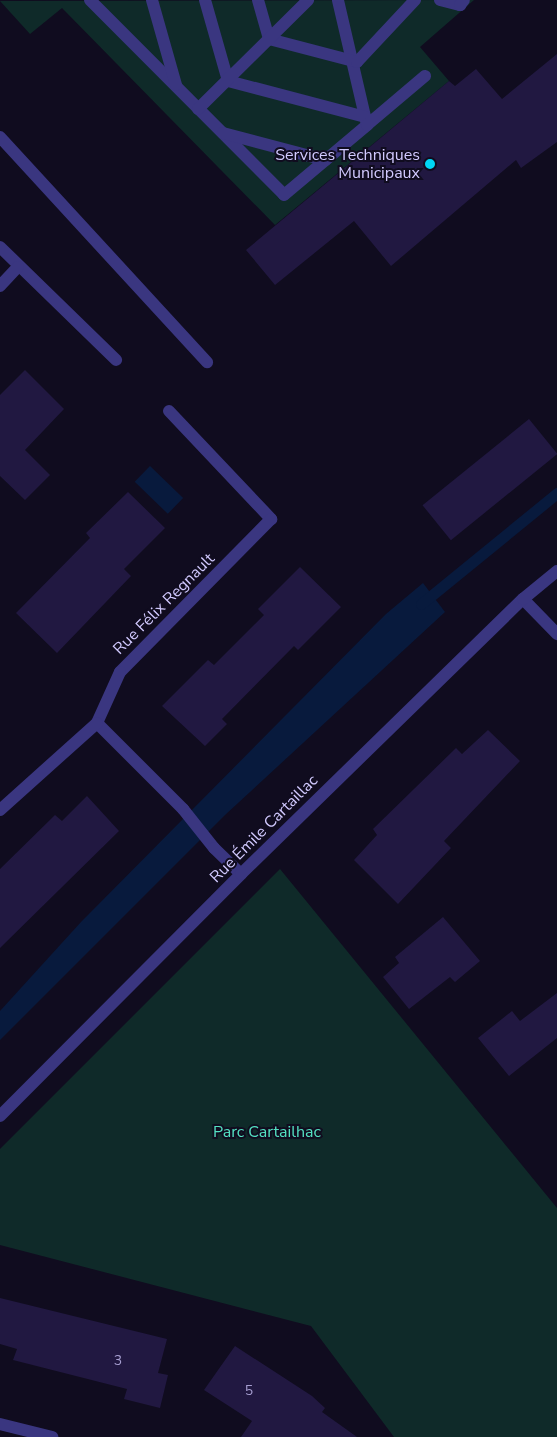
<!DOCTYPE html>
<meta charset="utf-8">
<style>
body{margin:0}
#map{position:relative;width:557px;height:1437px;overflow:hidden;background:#100c1f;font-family:"Nunito Sans",sans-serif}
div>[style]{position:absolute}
.green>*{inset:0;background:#0f2a29}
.water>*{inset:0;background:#081a3d;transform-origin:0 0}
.stream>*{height:11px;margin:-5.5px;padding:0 5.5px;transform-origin:5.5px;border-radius:5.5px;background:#081a3d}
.building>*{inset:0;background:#211841;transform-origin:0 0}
.service>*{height:12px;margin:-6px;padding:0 6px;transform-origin:6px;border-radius:6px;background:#3a3680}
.minor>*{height:12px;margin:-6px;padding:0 6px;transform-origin:6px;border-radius:6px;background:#3a3680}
.dots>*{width:14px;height:14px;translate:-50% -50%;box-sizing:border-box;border:2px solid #100c1f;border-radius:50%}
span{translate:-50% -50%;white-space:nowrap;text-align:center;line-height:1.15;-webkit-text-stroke:4px #100c1f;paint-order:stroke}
.number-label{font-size:14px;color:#a69ed0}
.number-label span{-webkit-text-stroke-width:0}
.poi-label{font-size:16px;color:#d2caff}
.right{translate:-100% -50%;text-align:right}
.street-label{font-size:16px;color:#d2caff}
.park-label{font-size:16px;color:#54e1c2}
</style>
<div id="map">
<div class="green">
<i style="clip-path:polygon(474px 0,420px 47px,449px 81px,275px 225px,62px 8px,30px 34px,0 1px)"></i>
<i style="clip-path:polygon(280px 869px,557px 1208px,557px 1437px,394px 1437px,311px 1326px,0 1245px,0 1149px)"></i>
</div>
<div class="water">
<i style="left:150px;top:466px;width:46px;height:22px;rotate:44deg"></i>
<i style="clip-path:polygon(423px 583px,445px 612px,225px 815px,0 1040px,0 1011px,81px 922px,386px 614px)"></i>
</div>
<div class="stream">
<i style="left:421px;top:604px;width:176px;rotate:-39.2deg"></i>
</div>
<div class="building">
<i style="clip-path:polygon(557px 54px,557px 142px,521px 168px,516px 160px,391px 266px,354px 221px,275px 285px,246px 250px,449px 81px,455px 86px,476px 69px,502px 99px)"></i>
<i style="clip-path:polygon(25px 370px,64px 409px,25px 450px,50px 475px,25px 500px,0 476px,0 395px)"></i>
<i style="left:529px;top:419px;width:45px;height:137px;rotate:51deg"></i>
<i style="clip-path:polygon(128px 492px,165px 528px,124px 569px,131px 576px,57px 653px,16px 613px,90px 538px,86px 533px)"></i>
<i style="clip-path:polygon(300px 567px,341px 607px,298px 650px,294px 646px,222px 719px,227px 724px,205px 746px,162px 706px,208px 660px,214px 665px,264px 615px,258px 609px)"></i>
<i style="clip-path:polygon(488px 730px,520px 761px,444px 841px,451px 848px,398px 904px,354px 860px,377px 835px,373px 829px,456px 748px,462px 754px)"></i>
<i style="clip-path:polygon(87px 796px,119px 831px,0 948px,0 869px,55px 815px,62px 821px)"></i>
<i style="clip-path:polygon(443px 917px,480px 961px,455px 982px,450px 977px,409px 1009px,383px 977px,399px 963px,395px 957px)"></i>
<i style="clip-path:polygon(557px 993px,557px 1038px,509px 1076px,478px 1038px,512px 1011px,520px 1021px)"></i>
<i style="clip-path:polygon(0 1298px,167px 1339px,158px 1373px,168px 1375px,160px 1408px,124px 1399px,127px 1389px,13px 1360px,17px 1349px,0 1344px)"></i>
<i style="clip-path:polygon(235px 1346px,312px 1396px,325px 1408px,322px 1412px,357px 1437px,241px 1437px,252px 1421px,204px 1390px)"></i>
</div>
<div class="service">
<i style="left:90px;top:0;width:275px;rotate:45.1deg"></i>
<i style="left:284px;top:195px;width:109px;rotate:-40.1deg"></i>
<i style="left:367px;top:125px;width:128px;rotate:-103.1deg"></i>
<i style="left:152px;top:0;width:88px;rotate:74.2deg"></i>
<i style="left:205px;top:0;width:84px;rotate:74.1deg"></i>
<i style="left:228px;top:81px;width:142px;rotate:14.7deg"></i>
<i style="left:258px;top:0;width:41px;rotate:74.2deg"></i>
<i style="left:269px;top:39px;width:91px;rotate:14.6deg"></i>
<i style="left:357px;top:62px;width:85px;rotate:-46.9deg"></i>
<i style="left:440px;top:0;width:21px;rotate:14deg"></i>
<i style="left:460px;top:5px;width:6px;rotate:-51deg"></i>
<i style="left:198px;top:109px;width:155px;rotate:-44.7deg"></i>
<i style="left:367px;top:125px;width:76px;rotate:-40.2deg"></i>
<i style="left:223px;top:133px;width:106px;rotate:14.8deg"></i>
<i style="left:0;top:137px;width:306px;rotate:47.4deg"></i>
<i style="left:523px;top:599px;width:49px;rotate:45.8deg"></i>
</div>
<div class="minor">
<i style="left:0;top:247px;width:162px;rotate:44.2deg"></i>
<i style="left:0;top:286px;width:26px;rotate:-47deg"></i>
<i style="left:169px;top:411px;width:149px;rotate:46.6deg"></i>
<i style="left:271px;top:519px;width:215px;rotate:134.6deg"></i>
<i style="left:120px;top:672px;width:56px;rotate:114.3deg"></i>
<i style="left:97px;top:723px;width:122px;rotate:45deg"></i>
<i style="left:183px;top:809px;width:50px;rotate:51.5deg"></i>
<i style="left:214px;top:848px;width:37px;rotate:44deg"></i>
<i style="left:0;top:810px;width:130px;rotate:-41.9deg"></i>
<i style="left:0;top:1116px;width:342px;rotate:-45.1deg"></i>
<i style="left:241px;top:874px;width:394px;rotate:-44.3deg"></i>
<i style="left:523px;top:599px;width:44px;rotate:-39.5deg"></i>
<i style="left:0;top:1424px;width:54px;rotate:14deg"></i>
</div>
<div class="dots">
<i style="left:430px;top:164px;background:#00d6f5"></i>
</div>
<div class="number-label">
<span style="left:118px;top:1361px">3</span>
<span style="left:249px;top:1391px">5</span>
</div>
<div class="poi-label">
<span class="right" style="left:420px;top:164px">Services Techniques<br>Municipaux</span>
</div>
<div class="street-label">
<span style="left:164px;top:604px;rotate:-45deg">Rue Félix Regnault</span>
<span style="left:264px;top:829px;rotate:-45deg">Rue Émile Cartaillac</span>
</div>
<div class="park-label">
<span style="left:267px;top:1132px">Parc Cartailhac</span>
</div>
</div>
